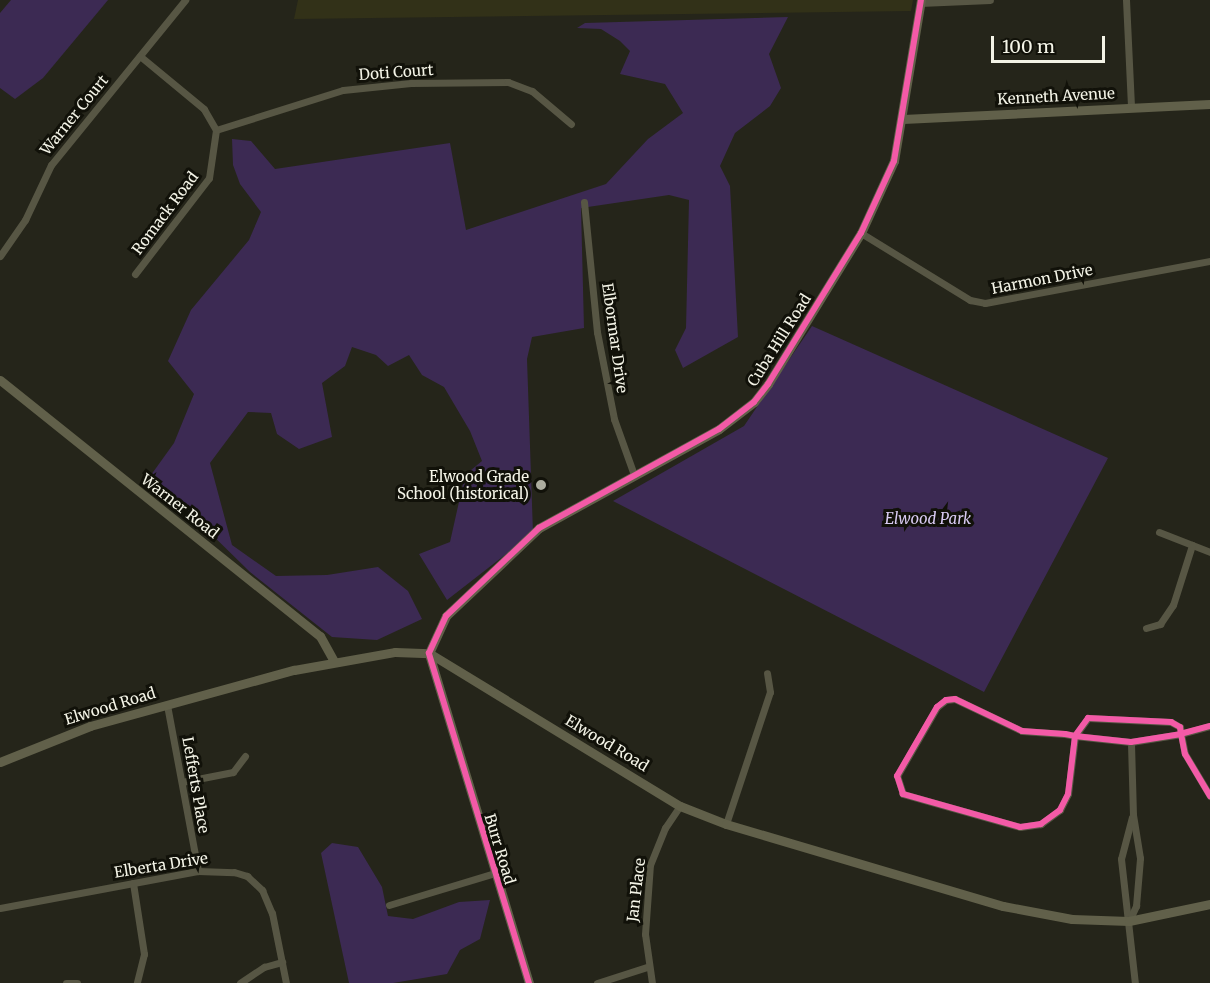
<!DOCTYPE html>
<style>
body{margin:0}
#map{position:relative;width:1210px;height:983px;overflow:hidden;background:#25251a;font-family:Merriweather,serif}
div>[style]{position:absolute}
.built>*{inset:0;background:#323118}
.green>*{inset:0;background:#3c2a53}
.street>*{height:7px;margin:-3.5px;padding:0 3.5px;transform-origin:3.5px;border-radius:3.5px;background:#575644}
.secondary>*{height:9px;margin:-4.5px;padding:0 4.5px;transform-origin:4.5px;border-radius:4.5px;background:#61604a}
.cycleway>*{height:6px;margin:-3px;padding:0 3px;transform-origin:3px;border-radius:3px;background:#f35aa7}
.dots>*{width:16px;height:16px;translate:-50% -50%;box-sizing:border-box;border:3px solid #111109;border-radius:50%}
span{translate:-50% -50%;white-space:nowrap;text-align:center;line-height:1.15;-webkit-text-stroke:6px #111109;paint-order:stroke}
.street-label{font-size:15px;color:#f4f4e7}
.poi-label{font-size:15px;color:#f4f4e7}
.right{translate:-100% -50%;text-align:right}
.park-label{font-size:15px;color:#d9cbf3;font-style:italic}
.scale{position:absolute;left:991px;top:36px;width:114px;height:27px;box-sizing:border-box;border:3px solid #f4f4e7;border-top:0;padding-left:8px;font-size:18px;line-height:21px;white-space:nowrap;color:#f4f4e7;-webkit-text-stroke:4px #111109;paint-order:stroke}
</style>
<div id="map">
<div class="built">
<i style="clip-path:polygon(298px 0,913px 0,911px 11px,294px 19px)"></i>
</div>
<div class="green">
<i style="clip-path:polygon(11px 0,108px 0,43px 78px,15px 99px,0 88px,0 13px)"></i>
<i style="clip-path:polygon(788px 17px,769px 54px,781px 88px,770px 106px,735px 133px,720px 166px,730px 186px,738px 337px,683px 368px,675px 350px,686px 328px,689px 200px,669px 195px,581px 208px,584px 328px,532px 337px,527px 359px,533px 533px,447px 600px,419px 554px,450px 542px,465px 475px,482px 461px,470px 431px,444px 387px,422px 375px,409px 355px,388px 366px,376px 355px,352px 347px,345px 366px,322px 383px,332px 437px,299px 449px,277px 434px,271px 413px,248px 412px,210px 463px,232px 545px,276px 576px,327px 575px,378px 567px,408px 591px,422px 619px,377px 640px,332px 637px,250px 572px,151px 475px,174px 443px,194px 394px,168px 361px,191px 310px,249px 240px,261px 212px,240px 184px,233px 165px,232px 139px,251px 141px,275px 169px,450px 143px,466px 230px,606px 184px,648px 139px,683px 113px,665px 84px,620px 74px,630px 51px,620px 41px,601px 29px,577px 28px,585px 23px)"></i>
<i style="clip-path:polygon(812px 326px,1108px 458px,984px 692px,613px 501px,744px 426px)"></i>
<i style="clip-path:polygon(332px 843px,358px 847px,382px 887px,388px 916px,413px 919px,459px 902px,490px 900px,480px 939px,460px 950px,447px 974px,393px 983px,349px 983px,321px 853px)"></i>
</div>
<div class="street">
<i style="left:1126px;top:0;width:107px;rotate:87.3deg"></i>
<i style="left:920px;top:3px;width:70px;rotate:-2.5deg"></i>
<i style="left:216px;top:130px;width:133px;rotate:-17.5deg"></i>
<i style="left:343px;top:90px;width:68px;rotate:-5.9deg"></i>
<i style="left:411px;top:83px;width:97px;rotate:-0.6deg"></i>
<i style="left:508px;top:82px;width:26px;rotate:21deg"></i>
<i style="left:532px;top:91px;width:51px;rotate:40.2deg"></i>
<i style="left:584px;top:202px;width:131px;rotate:84.3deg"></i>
<i style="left:597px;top:332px;width:89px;rotate:78.9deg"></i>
<i style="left:614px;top:419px;width:59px;rotate:70.3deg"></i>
<i style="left:861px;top:233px;width:128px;rotate:31.6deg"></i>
<i style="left:970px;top:300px;width:15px;rotate:11deg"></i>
<i style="left:985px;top:303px;width:229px;rotate:-10.6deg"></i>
<i style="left:0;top:256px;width:44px;rotate:-55.2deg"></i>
<i style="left:25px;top:220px;width:61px;rotate:-64.7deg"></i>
<i style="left:51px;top:165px;width:213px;rotate:-50.9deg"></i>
<i style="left:135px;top:274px;width:121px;rotate:-52.4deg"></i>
<i style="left:209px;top:178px;width:49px;rotate:-81.7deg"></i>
<i style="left:216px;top:130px;width:24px;rotate:-120deg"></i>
<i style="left:204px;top:109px;width:83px;rotate:-140.4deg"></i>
<i style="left:1159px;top:532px;width:55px;rotate:21.4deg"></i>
<i style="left:1146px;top:628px;width:15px;rotate:-16deg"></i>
<i style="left:1160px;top:624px;width:23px;rotate:-56deg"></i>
<i style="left:1173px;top:605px;width:63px;rotate:-72.4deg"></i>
<i style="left:167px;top:705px;width:169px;rotate:79.4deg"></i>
<i style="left:1210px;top:726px;width:30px;rotate:165deg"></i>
<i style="left:1181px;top:734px;width:7px;rotate:-98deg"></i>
<i style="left:1180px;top:727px;width:10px;rotate:-151deg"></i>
<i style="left:1171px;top:722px;width:83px;rotate:-177.2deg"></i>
<i style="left:1088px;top:718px;width:22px;rotate:126deg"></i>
<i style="left:1075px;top:736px;width:58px;rotate:96.9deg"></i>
<i style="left:1068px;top:794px;width:18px;rotate:117deg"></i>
<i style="left:1060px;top:810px;width:24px;rotate:144deg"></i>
<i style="left:1041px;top:824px;width:21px;rotate:172deg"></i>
<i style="left:1020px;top:827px;width:122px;rotate:-164.2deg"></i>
<i style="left:903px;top:794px;width:19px;rotate:-108deg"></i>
<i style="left:897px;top:776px;width:80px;rotate:-59.9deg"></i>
<i style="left:937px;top:707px;width:11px;rotate:-38deg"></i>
<i style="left:946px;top:700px;width:9px;rotate:-6deg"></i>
<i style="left:955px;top:699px;width:74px;rotate:25.5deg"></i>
<i style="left:1022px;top:731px;width:43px;rotate:4deg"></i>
<i style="left:1065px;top:734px;width:10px;rotate:11deg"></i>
<i style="left:1075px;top:736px;width:56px;rotate:6.1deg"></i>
<i style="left:1131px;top:742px;width:51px;rotate:-9.1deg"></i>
<i style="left:1181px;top:734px;width:20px;rotate:79deg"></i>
<i style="left:1185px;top:754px;width:49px;rotate:59.2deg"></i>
<i style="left:182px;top:782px;width:52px;rotate:-11.1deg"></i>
<i style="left:233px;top:772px;width:20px;rotate:-53deg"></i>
<i style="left:1132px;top:817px;width:43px;rotate:104.7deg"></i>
<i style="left:1121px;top:859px;width:125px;rotate:83.6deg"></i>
<i style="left:726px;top:824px;width:139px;rotate:-71.6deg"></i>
<i style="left:770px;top:692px;width:19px;rotate:-99deg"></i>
<i style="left:133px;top:883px;width:72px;rotate:81.2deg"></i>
<i style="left:144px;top:954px;width:30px;rotate:104deg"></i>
<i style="left:389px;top:905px;width:111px;rotate:-16.8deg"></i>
<i style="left:0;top:908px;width:201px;rotate:-10.6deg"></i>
<i style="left:198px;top:871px;width:36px;rotate:2deg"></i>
<i style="left:234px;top:872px;width:14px;rotate:17deg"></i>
<i style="left:247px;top:876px;width:21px;rotate:43deg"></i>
<i style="left:262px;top:890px;width:25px;rotate:67deg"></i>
<i style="left:272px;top:913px;width:71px;rotate:78.7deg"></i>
<i style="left:1129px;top:921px;width:17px;rotate:-65deg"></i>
<i style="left:1136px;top:906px;width:48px;rotate:-85.2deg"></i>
<i style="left:1140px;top:858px;width:44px;rotate:-99.2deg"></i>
<i style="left:1133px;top:815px;width:73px;rotate:-91.6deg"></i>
<i style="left:66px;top:983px;width:11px"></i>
<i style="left:240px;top:983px;width:29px;rotate:-34deg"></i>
<i style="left:264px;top:967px;width:19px;rotate:-16deg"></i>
<i style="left:597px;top:983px;width:52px;rotate:-17.7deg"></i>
<i style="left:652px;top:983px;width:49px;rotate:-98.1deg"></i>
<i style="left:645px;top:934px;width:69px;rotate:-85.9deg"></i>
<i style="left:650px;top:865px;width:40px;rotate:-68deg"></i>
<i style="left:665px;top:828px;width:27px;rotate:-56deg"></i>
</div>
<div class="secondary">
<i style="left:903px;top:119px;width:307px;rotate:-2.8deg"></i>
<i style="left:0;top:380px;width:410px;rotate:38.7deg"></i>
<i style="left:320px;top:636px;width:29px;rotate:61deg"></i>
<i style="left:0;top:762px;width:97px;rotate:-21.8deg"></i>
<i style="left:90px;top:726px;width:212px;rotate:-15.4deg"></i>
<i style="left:294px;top:670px;width:103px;rotate:-10.1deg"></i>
<i style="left:395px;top:652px;width:34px;rotate:2deg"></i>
<i style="left:429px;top:653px;width:294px;rotate:31.4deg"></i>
<i style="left:680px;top:806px;width:49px;rotate:21.4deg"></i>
<i style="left:726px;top:824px;width:289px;rotate:16.5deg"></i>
<i style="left:1003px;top:906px;width:70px;rotate:10.7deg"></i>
<i style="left:1072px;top:919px;width:57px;rotate:2deg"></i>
<i style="left:1129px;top:921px;width:83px;rotate:-11.9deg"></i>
<i style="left:529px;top:983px;width:345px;rotate:-106.9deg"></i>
<i style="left:429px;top:653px;width:41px;rotate:-65.3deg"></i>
<i style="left:446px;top:616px;width:128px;rotate:-43.4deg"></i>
<i style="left:539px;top:528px;width:205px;rotate:-28.8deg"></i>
<i style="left:719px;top:429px;width:44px;rotate:-37.6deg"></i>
<i style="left:754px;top:402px;width:23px;rotate:-52deg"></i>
<i style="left:768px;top:384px;width:177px;rotate:-58.4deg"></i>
<i style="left:861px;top:233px;width:79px;rotate:-65.4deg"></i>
<i style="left:894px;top:161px;width:163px;rotate:-80.5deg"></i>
</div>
<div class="cycleway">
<i style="left:1210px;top:726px;width:30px;rotate:165deg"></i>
<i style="left:1181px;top:734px;width:7px;rotate:-98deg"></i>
<i style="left:1180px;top:727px;width:10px;rotate:-151deg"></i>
<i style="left:1171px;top:722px;width:83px;rotate:-177.2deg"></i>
<i style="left:1088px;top:718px;width:22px;rotate:126deg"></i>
<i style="left:1075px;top:736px;width:58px;rotate:96.9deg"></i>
<i style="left:1068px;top:794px;width:18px;rotate:117deg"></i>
<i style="left:1060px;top:810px;width:24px;rotate:144deg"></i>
<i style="left:1041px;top:824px;width:21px;rotate:172deg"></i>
<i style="left:1020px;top:827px;width:122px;rotate:-164.2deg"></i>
<i style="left:903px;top:794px;width:19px;rotate:-108deg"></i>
<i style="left:897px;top:776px;width:80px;rotate:-59.9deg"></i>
<i style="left:937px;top:707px;width:11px;rotate:-38deg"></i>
<i style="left:946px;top:700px;width:9px;rotate:-6deg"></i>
<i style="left:955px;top:699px;width:74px;rotate:25.5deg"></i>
<i style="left:1022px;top:731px;width:43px;rotate:4deg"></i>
<i style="left:1065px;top:734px;width:10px;rotate:11deg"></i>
<i style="left:1075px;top:736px;width:56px;rotate:6.1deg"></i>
<i style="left:1131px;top:742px;width:51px;rotate:-9.1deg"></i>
<i style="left:1181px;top:734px;width:20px;rotate:79deg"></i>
<i style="left:1185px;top:754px;width:49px;rotate:59.2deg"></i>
<i style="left:529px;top:983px;width:345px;rotate:-106.9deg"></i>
<i style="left:429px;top:653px;width:41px;rotate:-65.3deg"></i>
<i style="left:446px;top:616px;width:128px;rotate:-43.4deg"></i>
<i style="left:539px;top:528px;width:205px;rotate:-28.8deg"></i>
<i style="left:719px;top:429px;width:44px;rotate:-37.6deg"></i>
<i style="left:754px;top:402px;width:23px;rotate:-52deg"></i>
<i style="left:768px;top:384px;width:177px;rotate:-58.4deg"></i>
<i style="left:861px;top:233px;width:79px;rotate:-65.4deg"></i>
<i style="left:894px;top:161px;width:163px;rotate:-80.5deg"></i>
</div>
<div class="dots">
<i style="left:541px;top:485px;background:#acac9f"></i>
</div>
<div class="street-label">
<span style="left:396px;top:72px;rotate:-4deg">Doti Court</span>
<span style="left:1056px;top:96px;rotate:-3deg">Kenneth Avenue</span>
<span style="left:74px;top:115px;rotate:-51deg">Warner Court</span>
<span style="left:165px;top:213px;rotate:-53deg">Romack Road</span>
<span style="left:1042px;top:279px;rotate:-11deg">Harmon Drive</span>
<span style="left:615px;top:338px;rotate:82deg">Elbormar Drive</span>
<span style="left:779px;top:340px;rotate:-58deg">Cuba Hill Road</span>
<span style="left:180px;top:506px;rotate:38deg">Warner Road</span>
<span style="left:110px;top:706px;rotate:-17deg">Elwood Road</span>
<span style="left:607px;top:743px;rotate:31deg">Elwood Road</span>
<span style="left:196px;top:785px;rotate:80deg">Lefferts Place</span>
<span style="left:500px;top:849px;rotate:73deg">Burr Road</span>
<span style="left:161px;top:865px;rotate:-9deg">Elberta Drive</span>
<span style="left:636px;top:890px;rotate:-83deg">Jan Place</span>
</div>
<div class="poi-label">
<span class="right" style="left:529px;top:485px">Elwood Grade<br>School (historical)</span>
</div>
<div class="park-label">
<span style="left:928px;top:519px">Elwood Park</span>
</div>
<div class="scale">100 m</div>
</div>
